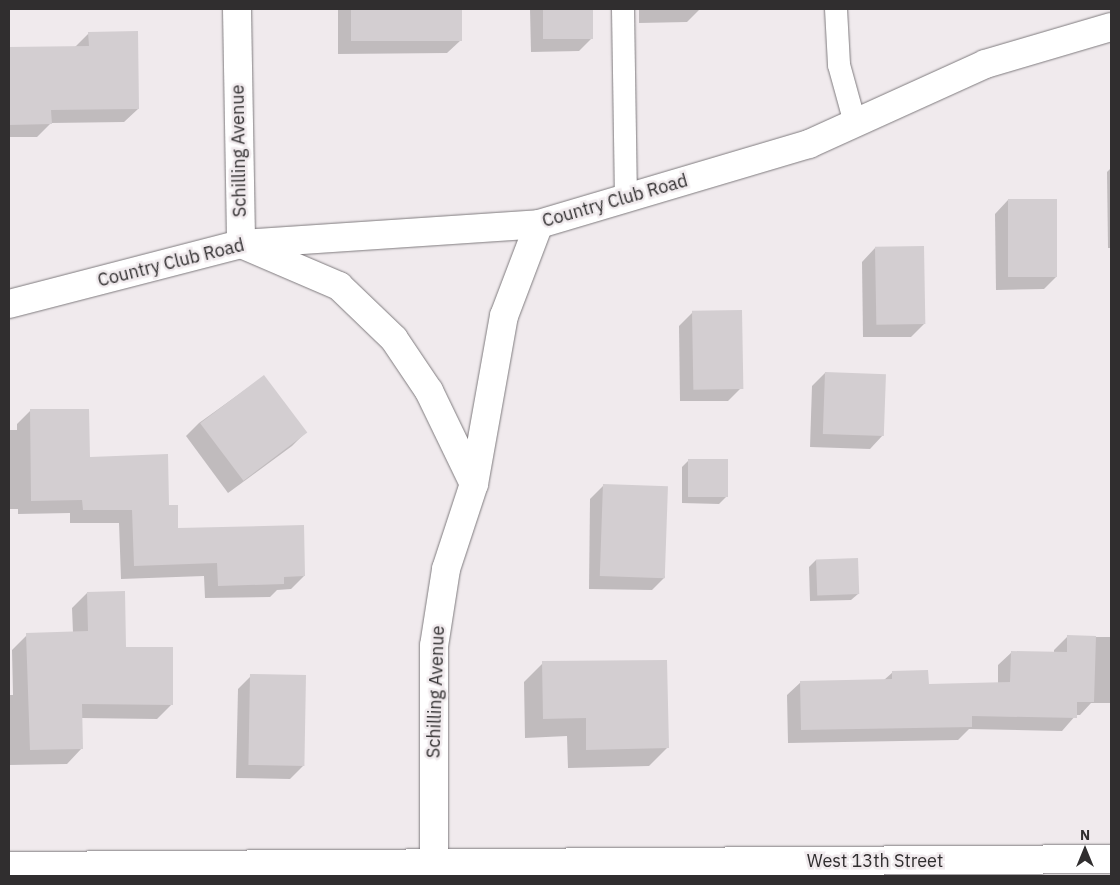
<!DOCTYPE html>
<style>
body{margin:0}
#map{position:relative;width:1120px;height:885px;overflow:hidden;background:#f0eaed;font-family:"IBM Plex Sans",sans-serif}
div>[style]{position:absolute}
.shadow>*{inset:0;background:#0003}
.building>*{inset:0;background:#d3ced1;transform-origin:0 0}
.roads{filter:drop-shadow(0 0 1px #7f7b7e) drop-shadow(0 0 1px #7f7b7e)}
.lane>*{height:22px;margin:-11px;padding:0 11px;transform-origin:11px;border-radius:11px;background:#fff}
.street>*{height:28px;margin:-14px;padding:0 14px;transform-origin:14px;border-radius:14px;background:#fff}
span{translate:-50% -50%;white-space:nowrap;text-align:center;line-height:1.15;-webkit-text-stroke:5px #f0eaed;paint-order:stroke}
.street-label{font-size:18px;color:#302e2f}
.frame{position:absolute;inset:0;border:10px solid #302e2f;pointer-events:none}
.north{position:absolute;left:1060px;top:825px;width:50px;height:50px;-webkit-text-stroke:4px #f0eaed;paint-order:stroke;rotate:0deg;font-size:14px;font-weight:700;line-height:20px;text-align:center;color:#302e2f}
.north::after{content:'';display:block;margin:auto;width:18px;height:22px;background:#302e2f;clip-path:polygon(50% 0,100% 100%,50% 72%,0 100%)}
</style>
<div id="map">
<div class="shadow">
<i style="clip-path:polygon(338px 9px,461px 9px,461px 40px,447px 53px,338px 54px)"></i>
<i style="clip-path:polygon(530px 9px,592px 9px,592px 38px,579px 51px,531px 52px)"></i>
<i style="clip-path:polygon(639px 9px,700px 9px,687px 22px,639px 23px)"></i>
<i style="clip-path:polygon(89px 33px,138px 109px,124px 122px,51px 123px,37px 137px,9px 137px,9px 48px,75px 47px)"></i>
<i style="clip-path:polygon(1111px 168px,1111px 248px,1108px 248px,1107px 172px)"></i>
<i style="clip-path:polygon(1008px 200px,1057px 276px,1044px 289px,996px 290px,995px 214px)"></i>
<i style="clip-path:polygon(875px 248px,924px 324px,911px 337px,863px 337px,862px 262px)"></i>
<i style="clip-path:polygon(693px 312px,741px 388px,728px 401px,680px 401px,679px 326px)"></i>
<i style="clip-path:polygon(825px 373px,883px 435px,870px 449px,810px 447px,812px 386px)"></i>
<i style="clip-path:polygon(263px 377px,305px 433px,292px 446px,228px 493px,186px 436px,199px 423px)"></i>
<i style="clip-path:polygon(31px 410px,88px 458px,168px 506px,177px 529px,304px 576px,291px 589px,277px 590px,270px 597px,205px 598px,204px 576px,121px 579px,119px 523px,70px 523px,70px 513px,18px 514px,18px 509px,9px 509px,9px 430px,17px 430px,17px 424px)"></i>
<i style="clip-path:polygon(689px 460px,726px 497px,719px 504px,682px 503px,682px 467px)"></i>
<i style="clip-path:polygon(603px 486px,665px 577px,652px 590px,589px 589px,590px 499px)"></i>
<i style="clip-path:polygon(816px 560px,858px 594px,851px 600px,810px 601px,809px 567px)"></i>
<i style="clip-path:polygon(87px 593px,124px 648px,172px 704px,157px 719px,81px 718px,82px 748px,67px 764px,9px 765px,9px 695px,13px 695px,12px 650px,27px 635px,73px 633px,72px 608px)"></i>
<i style="clip-path:polygon(1067px 637px,1111px 637px,1111px 703px,1091px 703px,1080px 715px,1076px 715px,1062px 731px,969px 729px,958px 740px,788px 743px,787px 695px,801px 682px,884px 680px,893px 672px,928px 686px,998px 684px,998px 665px,1012px 652px,1054px 653px,1054px 650px)"></i>
<i style="clip-path:polygon(543px 663px,668px 747px,649px 766px,568px 768px,567px 736px,525px 738px,524px 682px)"></i>
<i style="clip-path:polygon(251px 676px,303px 766px,290px 779px,236px 778px,238px 689px)"></i>
</div>
<div class="building">
<i style="left:351px;top:9px;width:111px;height:32px"></i>
<i style="left:543px;top:9px;width:50px;height:30px"></i>
<i style="clip-path:polygon(138px 31px,139px 109px,51px 110px,52px 124px,9px 125px,9px 47px,89px 46px,88px 32px)"></i>
<i style="left:1008px;top:199px;width:49px;height:78px"></i>
<i style="left:924px;top:246px;width:78px;height:49px;rotate:89deg"></i>
<i style="left:742px;top:310px;width:79px;height:50px;rotate:89deg"></i>
<i style="left:825px;top:372px;width:61px;height:62px;rotate:2deg"></i>
<i style="left:264px;top:375px;width:72px;height:80px;rotate:53deg"></i>
<i style="clip-path:polygon(30px 409px,89px 409px,90px 457px,168px 454px,169px 505px,178px 505px,178px 528px,304px 525px,305px 576px,284px 577px,284px 584px,218px 586px,217px 563px,134px 566px,132px 510px,83px 510px,82px 500px,31px 501px)"></i>
<i style="left:688px;top:459px;width:40px;height:38px"></i>
<i style="left:603px;top:484px;width:65px;height:92px;rotate:2deg"></i>
<i style="left:858px;top:558px;width:36px;height:42px;rotate:88deg"></i>
<i style="clip-path:polygon(125px 591px,126px 647px,173px 647px,173px 705px,82px 704px,83px 749px,30px 750px,26px 633px,88px 631px,87px 592px)"></i>
<i style="clip-path:polygon(1067px 635px,1096px 636px,1094px 702px,1077px 702px,1077px 718px,972px 716px,972px 727px,801px 730px,800px 681px,892px 679px,892px 671px,928px 670px,929px 684px,1010px 682px,1011px 651px,1067px 652px)"></i>
<i style="clip-path:polygon(667px 660px,669px 748px,586px 750px,586px 718px,543px 719px,542px 661px)"></i>
<i style="left:250px;top:674px;width:56px;height:91px;rotate:1deg"></i>
</div>
<div class="roads">
<div class="lane">
<i style="left:623px;top:9px;width:189px;rotate:89.1deg"></i>
<i style="left:836px;top:9px;width:56px;rotate:86.9deg"></i>
<i style="left:839px;top:65px;width:60px;rotate:74.6deg"></i>
</div>
<div class="street">
<i style="left:237px;top:9px;width:235px;rotate:89deg"></i>
<i style="left:241px;top:244px;width:107px;rotate:23.2deg"></i>
<i style="left:339px;top:286px;width:76px;rotate:43.9deg"></i>
<i style="left:394px;top:339px;width:63px;rotate:56.1deg"></i>
<i style="left:429px;top:391px;width:103px;rotate:64.2deg"></i>
<i style="left:9px;top:304px;width:240px;rotate:-14.5deg"></i>
<i style="left:241px;top:244px;width:299px;rotate:-3.8deg"></i>
<i style="left:539px;top:224px;width:282px;rotate:-16.5deg"></i>
<i style="left:809px;top:144px;width:193px;rotate:-24.4deg"></i>
<i style="left:985px;top:64px;width:131px;rotate:-16.4deg"></i>
<i style="left:9px;top:866px;width:1102px;rotate:-0.36deg"></i>
<i style="left:434px;top:876px;width:230px;rotate:-90deg"></i>
<i style="left:434px;top:646px;width:78px;rotate:-81.1deg"></i>
<i style="left:446px;top:569px;width:89px;rotate:-71.8deg"></i>
<i style="left:474px;top:484px;width:171px;rotate:-79.9deg"></i>
<i style="left:504px;top:316px;width:98px;rotate:-69.2deg"></i>
</div>
</div>
<div class="street-label">
<span style="left:239px;top:151px;rotate:-91deg">Schilling Avenue</span>
<span style="left:615px;top:201px;rotate:-16deg">Country Club Road</span>
<span style="left:171px;top:263px;rotate:-14deg">Country Club Road</span>
<span style="left:436px;top:692px;rotate:-88deg">Schilling Avenue</span>
<span style="left:875px;top:861px">West 13th Street</span>
</div>
<div class="frame"></div>
<div class="north">N</div>
</div>
